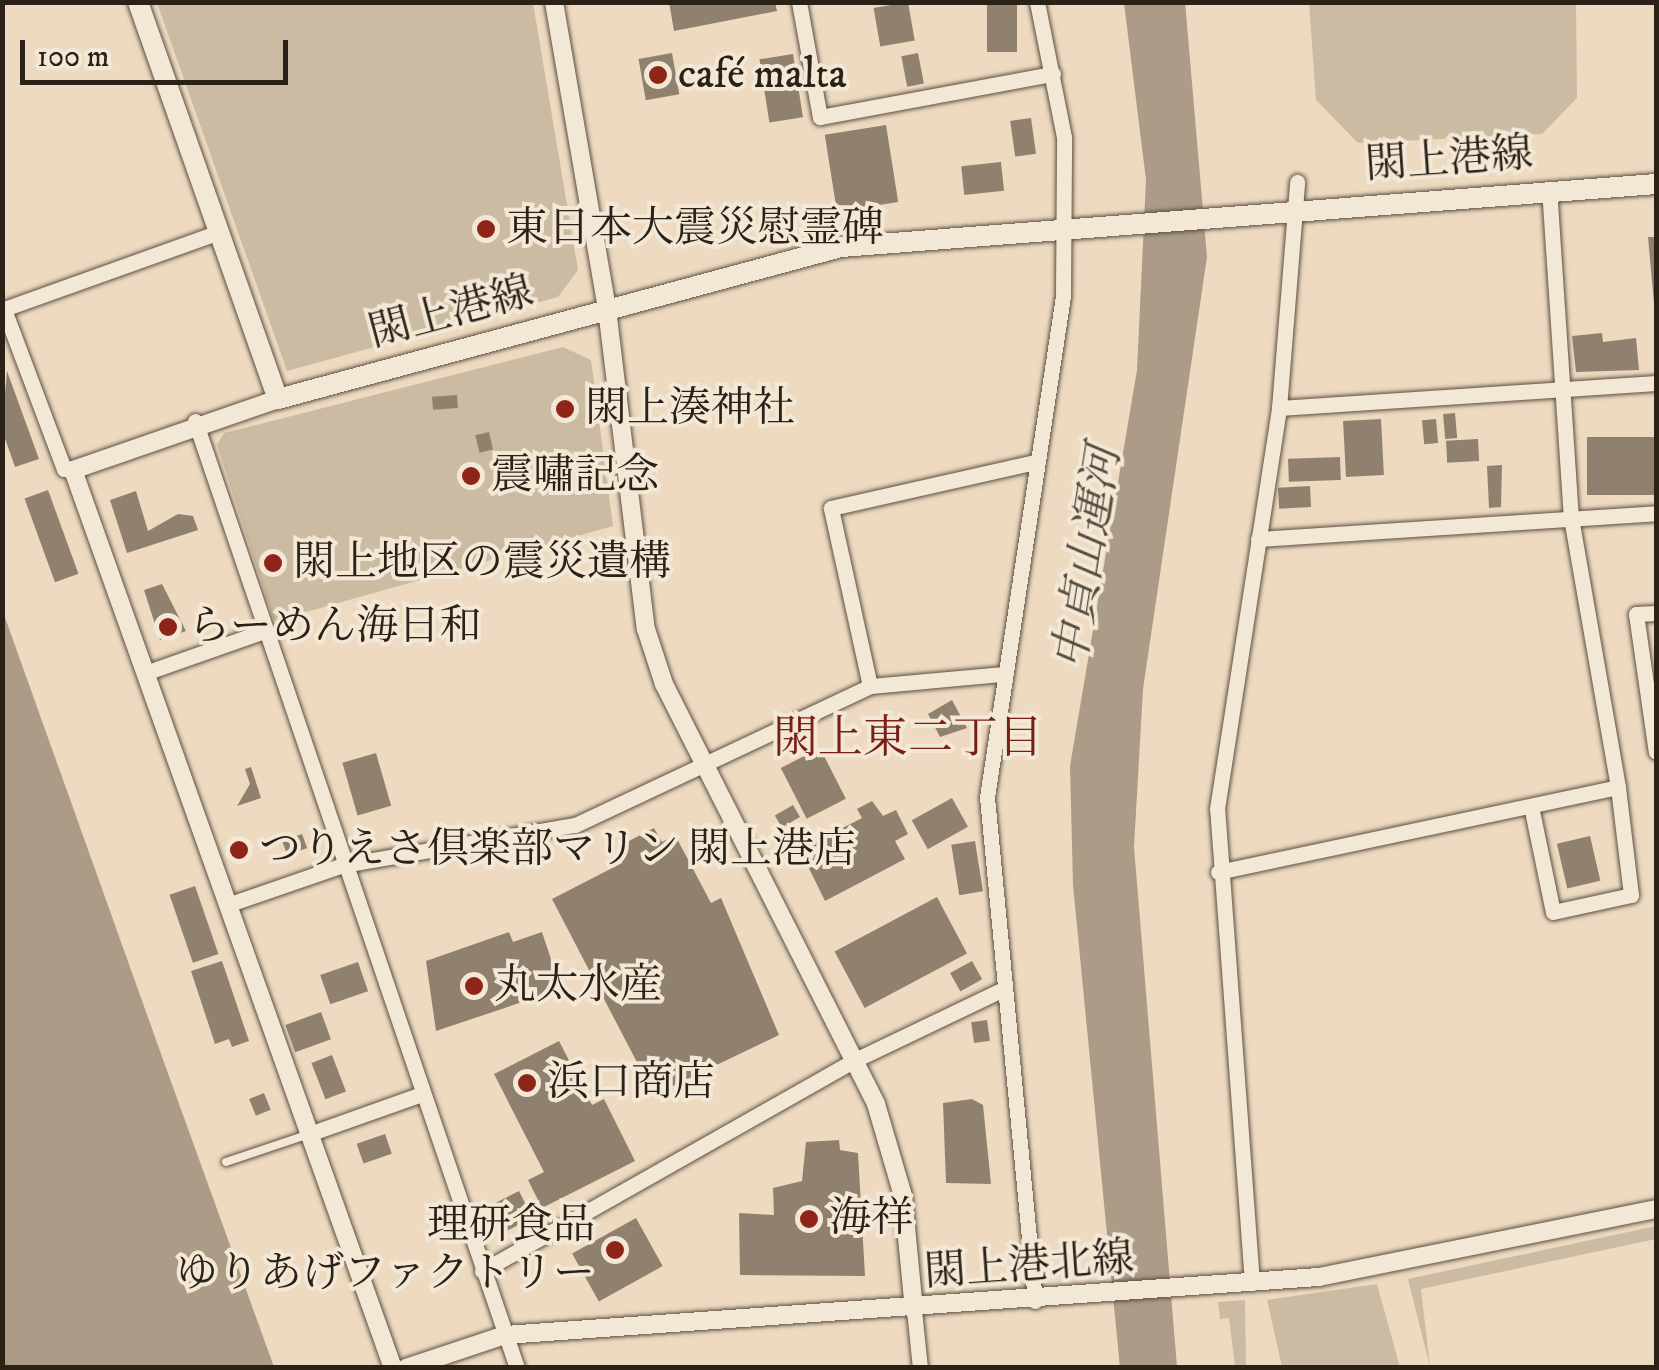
<!DOCTYPE html>
<meta charset="utf-8">
<style>
body{margin:0}
#map{position:relative;width:1659px;height:1370px;overflow:hidden;background:#eddac0;font-family:"IM FELL DW Pica","Noto Serif JP",serif}
div>[style]{position:absolute}
.green>*{inset:0;background:#ccbba3}
.water>*{inset:0;background:#ab9b87}
.building>*{inset:0;background:#90816f;transform-origin:0 0}
.roads{filter:drop-shadow(0 0 2px #5c4f41) drop-shadow(0 0 2px #5c4f41)}
.service>*{height:8px;margin:-4px;padding:0 4px;transform-origin:4px;border-radius:4px;background:#f3e7d6}
.minor>*{height:15px;margin:-7.5px;padding:0 7.5px;transform-origin:7.5px;border-radius:7.5px;background:#f3e7d6}
.tertiary>*{height:18px;margin:-9px;padding:0 9px;transform-origin:9px;border-radius:9px;background:#f3e7d6}
.secondary>*{height:20px;margin:-10px;padding:0 10px;transform-origin:10px;border-radius:10px;background:#f3e7d6}
.dots>*{width:28px;height:28px;translate:-50% -50%;box-sizing:border-box;border:5px solid #f3e7d6;border-radius:50%}
span{translate:-50% -50%;white-space:nowrap;text-align:center;line-height:1.15;-webkit-text-stroke:8px #f3e7d6;paint-order:stroke}
.poi-label{font-size:42px;color:#2c2117}
.left{translate:0 -50%;text-align:left}
.right{translate:-100% -50%;text-align:right}
.street-label{font-size:42px;color:#2c2117}
.water-label{font-size:45px;color:#584c3e;font-style:italic}
.neighbourhood-label{font-size:45px;color:#7a1f14}
.frame{position:absolute;inset:0;border:5px solid #2c2117;pointer-events:none}
.scale{position:absolute;left:20px;top:40px;width:268px;height:45px;box-sizing:border-box;border:5px solid #2c2117;border-top:0;padding-left:12px;font-size:30px;line-height:35px;white-space:nowrap;color:#2c2117;-webkit-text-stroke:8px #f3e7d6;paint-order:stroke}
</style>
<div id="map">
<div class="green">
<i style="clip-path:polygon(157px 3px,533px 3px,578px 270px,558px 297px,287px 371px)"></i>
<i style="clip-path:polygon(1309px 3px,1576px 3px,1577px 98px,1542px 134px,1358px 143px,1316px 100px)"></i>
<i style="clip-path:polygon(563px 347px,591px 360px,613px 526px,274px 621px,217px 445px,224px 433px)"></i>
<i style="clip-path:polygon(1656px 1226px,1656px 1239px,1421px 1289px,1430px 1367px,1408px 1279px)"></i>
<i style="clip-path:polygon(1377px 1284px,1400px 1367px,1282px 1367px,1267px 1300px)"></i>
<i style="clip-path:polygon(1245px 1300px,1246px 1367px,1235px 1367px,1229px 1318px,1220px 1319px,1218px 1302px)"></i>
</div>
<div class="water">
<i style="clip-path:polygon(1185px 2px,1207px 257px,1143px 689px,1134px 847px,1177px 1367px,1120px 1368px,1073px 885px,1070px 766px,1137px 370px,1146px 180px,1124px 3px)"></i>
<i style="clip-path:polygon(2px 609px,165px 1065px,274px 1367px,3px 1367px)"></i>
</div>
<div class="building">
<i style="clip-path:polygon(669px 2px,775px 2px,777px 11px,674px 31px)"></i>
<i style="left:908px;top:2px;width:39px;height:35px;rotate:80deg"></i>
<i style="left:987px;top:2px;width:30px;height:50px"></i>
<i style="left:672px;top:53px;width:42px;height:34px;rotate:80deg"></i>
<i style="left:918px;top:53px;width:31px;height:17px;rotate:79deg"></i>
<i style="left:793px;top:54px;width:64px;height:34px;rotate:81deg"></i>
<i style="left:1031px;top:118px;width:36px;height:21px;rotate:82deg"></i>
<i style="left:886px;top:125px;width:78px;height:62px;rotate:81deg"></i>
<i style="left:1001px;top:162px;width:29px;height:40px;rotate:84deg"></i>
<i style="clip-path:polygon(1648px 237px,1656px 237px,1656px 304px,1654px 304px)"></i>
<i style="clip-path:polygon(1602px 333px,1603px 342px,1636px 338px,1639px 370px,1576px 372px,1572px 336px)"></i>
<i style="clip-path:polygon(7px 371px,39px 459px,15px 467px,2px 430px)"></i>
<i style="left:457px;top:395px;width:13px;height:25px;rotate:86deg"></i>
<i style="left:1455px;top:413px;width:25px;height:12px;rotate:85deg"></i>
<i style="left:1381px;top:419px;width:56px;height:38px;rotate:87deg"></i>
<i style="left:1436px;top:419px;width:24px;height:14px;rotate:85deg"></i>
<i style="left:489px;top:432px;width:18px;height:14px;rotate:77deg"></i>
<i style="left:1656px;top:437px;width:58px;height:69px;rotate:90deg"></i>
<i style="left:1478px;top:439px;width:22px;height:32px;rotate:87deg"></i>
<i style="left:1340px;top:457px;width:23px;height:52px;rotate:88deg"></i>
<i style="clip-path:polygon(1502px 465px,1501px 507px,1489px 508px,1487px 466px)"></i>
<i style="left:1310px;top:486px;width:21px;height:32px;rotate:87deg"></i>
<i style="left:48px;top:490px;width:89px;height:25px;rotate:70deg"></i>
<i style="clip-path:polygon(136px 491px,148px 531px,178px 514px,193px 516px,198px 530px,127px 553px,110px 500px)"></i>
<i style="clip-path:polygon(162px 584px,186px 631px,160px 640px,144px 590px)"></i>
<i style="clip-path:polygon(952px 700px,967px 728px,940px 737px,928px 714px)"></i>
<i style="left:820px;top:748px;width:57px;height:44px;rotate:63deg"></i>
<i style="left:376px;top:753px;width:55px;height:35px;rotate:74deg"></i>
<i style="clip-path:polygon(251px 767px,261px 798px,237px 806px,250px 784px,245px 769px)"></i>
<i style="left:952px;top:798px;width:33px;height:46px;rotate:61deg"></i>
<i style="clip-path:polygon(872px 801px,883px 816px,896px 810px,908px 834px,895px 841px,905px 859px,825px 901px,800px 850px,862px 818px,857px 809px)"></i>
<i style="left:793px;top:805px;width:14px;height:21px;rotate:60deg"></i>
<i style="clip-path:polygon(654px 828px,662px 842px,675px 835px,711px 903px,721px 898px,779px 1035px,654px 1095px,552px 899px,622px 863px,627px 842px)"></i>
<i style="left:302px;top:834px;width:15px;height:21px;rotate:70deg"></i>
<i style="left:1590px;top:836px;width:46px;height:34px;rotate:77deg"></i>
<i style="left:975px;top:841px;width:51px;height:24px;rotate:81deg"></i>
<i style="left:195px;top:886px;width:72px;height:27px;rotate:71deg"></i>
<i style="left:937px;top:897px;width:64px;height:116px;rotate:62deg"></i>
<i style="clip-path:polygon(509px 932px,513px 942px,542px 932px,561px 989px,436px 1031px,426px 961px)"></i>
<i style="clip-path:polygon(222px 961px,249px 1041px,232px 1047px,229px 1039px,215px 1044px,191px 971px)"></i>
<i style="left:972px;top:961px;width:21px;height:25px;rotate:61deg"></i>
<i style="left:358px;top:962px;width:31px;height:40px;rotate:71deg"></i>
<i style="left:321px;top:1012px;width:29px;height:38px;rotate:70deg"></i>
<i style="left:987px;top:1020px;width:21px;height:16px;rotate:82deg"></i>
<i style="clip-path:polygon(559px 1041px,592px 1105px,604px 1099px,635px 1161px,542px 1208px,528px 1180px,544px 1172px,494px 1074px)"></i>
<i style="left:332px;top:1055px;width:39px;height:22px;rotate:69deg"></i>
<i style="left:264px;top:1093px;width:18px;height:16px;rotate:68deg"></i>
<i style="clip-path:polygon(972px 1099px,983px 1105px,991px 1184px,946px 1183px,943px 1103px)"></i>
<i style="left:385px;top:1134px;width:21px;height:30px;rotate:71deg"></i>
<i style="clip-path:polygon(839px 1140px,840px 1150px,858px 1153px,865px 1276px,740px 1275px,739px 1213px,774px 1215px,773px 1188px,802px 1181px,806px 1142px)"></i>
<i style="left:519px;top:1191px;width:30px;height:34px;rotate:63deg"></i>
<i style="left:636px;top:1218px;width:55px;height:73px;rotate:61deg"></i>
</div>
<div class="roads">
<div class="service">
<i style="left:226px;top:1162px;width:88px;rotate:-18.6deg"></i>
</div>
<div class="minor">
<i style="left:799px;top:2px;width:117px;rotate:79.7deg"></i>
<i style="left:820px;top:117px;width:237px;rotate:-10.5deg"></i>
<i style="left:1279px;top:408px;width:378px;rotate:-3.8deg"></i>
<i style="left:195px;top:421px;width:1000px;rotate:71.22deg"></i>
<i style="left:73px;top:470px;width:9px;rotate:-174deg"></i>
<i style="left:64px;top:469px;width:171px;rotate:-110.6deg"></i>
<i style="left:4px;top:309px;width:228px;rotate:-19.7deg"></i>
<i style="left:1258px;top:539px;width:399px;rotate:-3.7deg"></i>
<i style="left:1656px;top:613px;width:20px;rotate:177deg"></i>
<i style="left:1636px;top:614px;width:139px;rotate:81.8deg"></i>
<i style="left:145px;top:673px;width:126px;rotate:-19.4deg"></i>
<i style="left:870px;top:686px;width:182px;rotate:-102.4deg"></i>
<i style="left:831px;top:508px;width:209px;rotate:-12.7deg"></i>
<i style="left:1531px;top:806px;width:108px;rotate:78.3deg"></i>
<i style="left:1553px;top:912px;width:80px;rotate:-12.3deg"></i>
<i style="left:1631px;top:895px;width:109px;rotate:-96.9deg"></i>
<i style="left:1218px;top:872px;width:409px;rotate:-12deg"></i>
<i style="left:1618px;top:787px;width:272px;rotate:-99.9deg"></i>
<i style="left:1571px;top:519px;width:328px;rotate:-93.8deg"></i>
<i style="left:227px;top:905px;width:123px;rotate:-19deg"></i>
<i style="left:343px;top:865px;width:235px;rotate:-9.8deg"></i>
<i style="left:575px;top:825px;width:326px;rotate:-25.2deg"></i>
<i style="left:870px;top:686px;width:132px;rotate:-5.2deg"></i>
<i style="left:309px;top:1134px;width:120px;rotate:-19.5deg"></i>
<i style="left:482px;top:1271px;width:429px;rotate:-29.5deg"></i>
<i style="left:855px;top:1060px;width:164px;rotate:-25.6deg"></i>
<i style="left:1252px;top:1283px;width:475px;rotate:-94.2deg"></i>
<i style="left:1217px;top:809px;width:406px;rotate:-81.2deg"></i>
<i style="left:1279px;top:408px;width:227px;rotate:-85.4deg"></i>
<i style="left:1035px;top:1301px;width:506px;rotate:-95.44deg"></i>
<i style="left:987px;top:797px;width:507px;rotate:-81.37deg"></i>
<i style="left:1063px;top:296px;width:159px;rotate:-89.6deg"></i>
<i style="left:1064px;top:137px;width:138px;rotate:-101.3deg"></i>
<i style="left:914px;top:1310px;width:58px;rotate:84.1deg"></i>
</div>
<div class="tertiary">
<i style="left:554px;top:2px;width:312px;rotate:80.2deg"></i>
<i style="left:607px;top:309px;width:322px;rotate:83.1deg"></i>
<i style="left:646px;top:629px;width:58px;rotate:71.9deg"></i>
<i style="left:664px;top:684px;width:470px;rotate:63.2deg"></i>
<i style="left:876px;top:1104px;width:96px;rotate:73.6deg"></i>
<i style="left:903px;top:1196px;width:115px;rotate:84.5deg"></i>
<i style="left:278px;top:399px;width:217px;rotate:160.9deg"></i>
<i style="left:73px;top:470px;width:953px;rotate:70.39deg"></i>
<i style="left:406px;top:1368px;width:104px;rotate:-18.4deg"></i>
<i style="left:505px;top:1335px;width:816px;rotate:-4.08deg"></i>
<i style="left:1319px;top:1277px;width:344px;rotate:-11.4deg"></i>
</div>
<div class="secondary">
<i style="left:138px;top:2px;width:421px;rotate:70.6deg"></i>
<i style="left:278px;top:399px;width:583px;rotate:-15.11deg"></i>
<i style="left:841px;top:247px;width:817px;rotate:-4.42deg"></i>
</div>
</div>
<div class="dots">
<i style="left:658px;top:75px;background:#8f2418"></i>
<i style="left:486px;top:229px;background:#8f2418"></i>
<i style="left:565px;top:409px;background:#8f2418"></i>
<i style="left:471px;top:476px;background:#8f2418"></i>
<i style="left:273px;top:563px;background:#8f2418"></i>
<i style="left:168px;top:627px;background:#8f2418"></i>
<i style="left:239px;top:850px;background:#8f2418"></i>
<i style="left:474px;top:986px;background:#8f2418"></i>
<i style="left:527px;top:1083px;background:#8f2418"></i>
<i style="left:809px;top:1219px;background:#8f2418"></i>
<i style="left:615px;top:1250px;background:#8f2418"></i>
</div>
<div class="poi-label">
<span class="left" style="left:678px;top:75px">café malta</span>
<span class="left" style="left:506px;top:229px">東日本大震災慰霊碑</span>
<span class="left" style="left:585px;top:409px">閖上湊神社</span>
<span class="left" style="left:491px;top:476px">震嘯記念</span>
<span class="left" style="left:293px;top:563px">閖上地区の震災遺構</span>
<span class="left" style="left:188px;top:627px">らーめん海日和</span>
<span class="left" style="left:259px;top:850px">つりえさ倶楽部マリン 閖上港店</span>
<span class="left" style="left:494px;top:986px">丸太水産</span>
<span class="left" style="left:547px;top:1083px">浜口商店</span>
<span class="left" style="left:829px;top:1219px">海祥</span>
<span class="right" style="left:595px;top:1250px">理研食品<br>ゆりあげファクトリー</span>
</div>
<div class="street-label">
<span style="left:1449px;top:160px;rotate:-4deg">閖上港線</span>
<span style="left:451px;top:313px;rotate:-15deg">閖上港線</span>
<span style="left:1029px;top:1266px;rotate:-4deg">閖上港北線</span>
</div>
<div class="water-label">
<span style="left:1089px;top:558px;rotate:-81deg">中貞山運河</span>
</div>
<div class="neighbourhood-label">
<span style="left:908px;top:740px">閖上東二丁目</span>
</div>
<div class="frame"></div>
<div class="scale">100 m</div>
</div>
